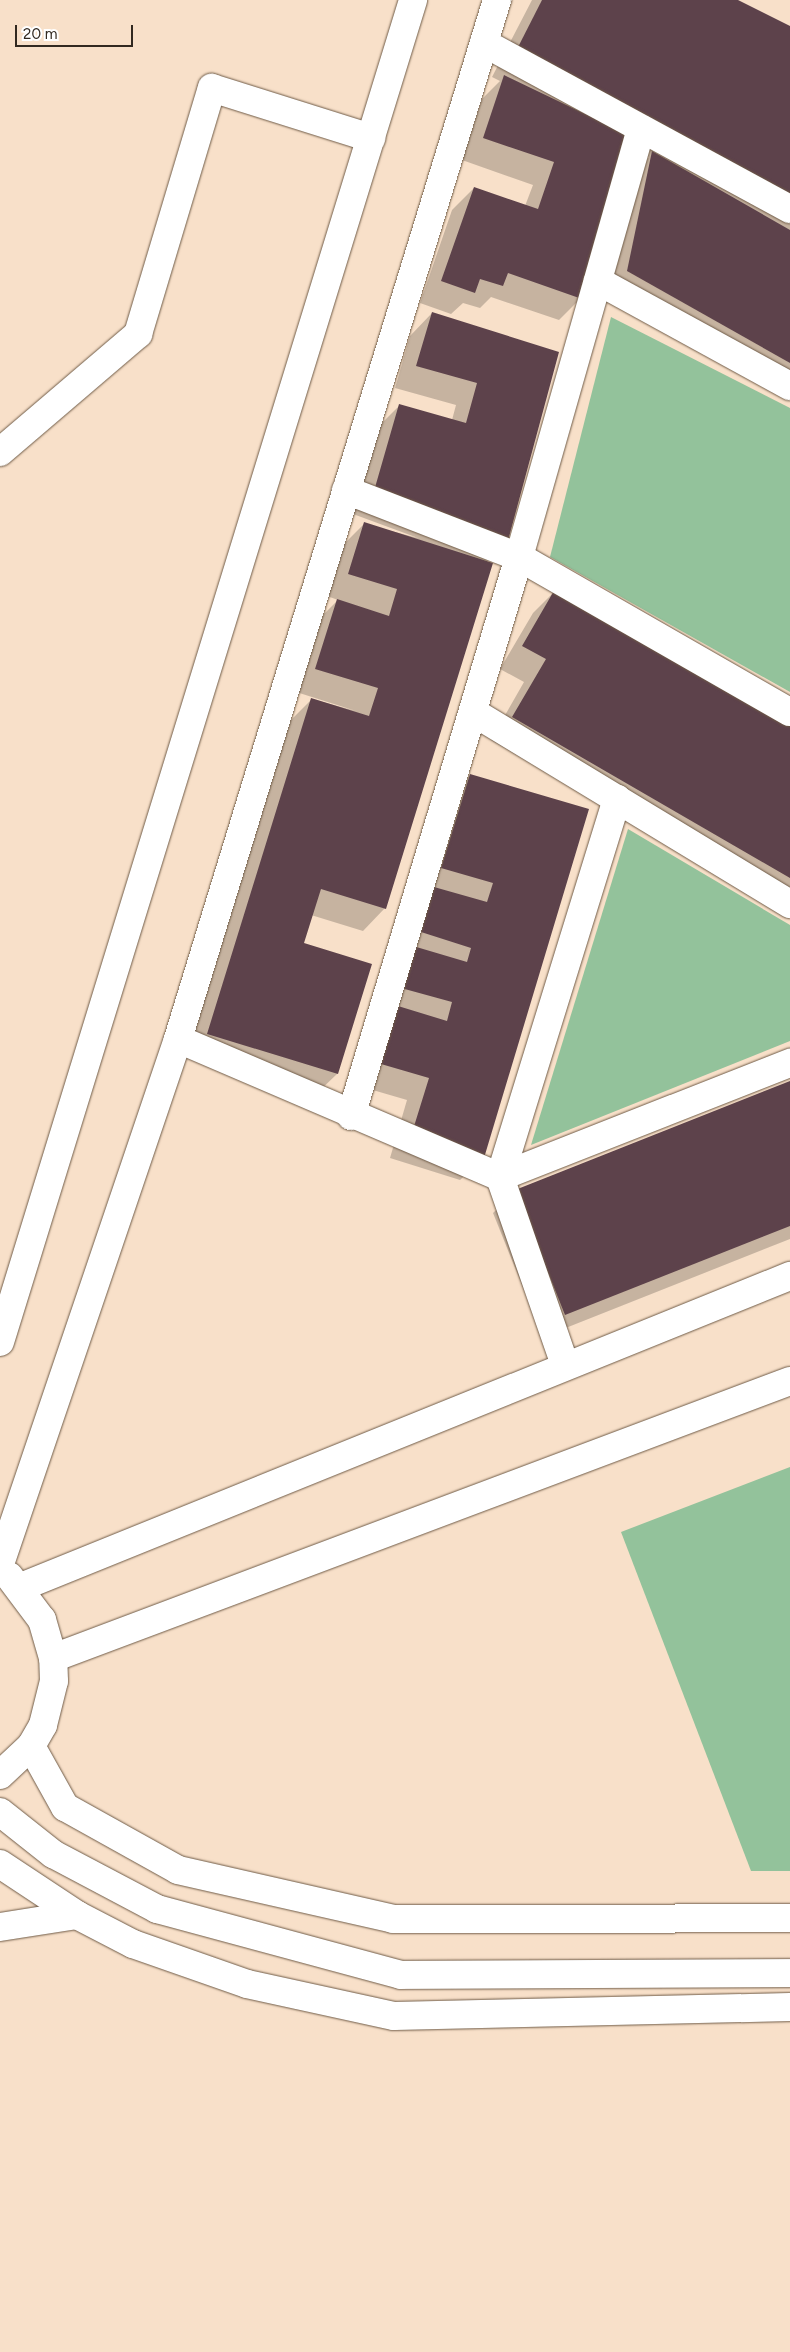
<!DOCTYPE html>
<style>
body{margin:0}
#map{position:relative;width:790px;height:2352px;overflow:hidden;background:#f8e0c9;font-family:Figtree,sans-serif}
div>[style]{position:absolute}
.green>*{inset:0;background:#93c29b}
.shadow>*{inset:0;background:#0003}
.building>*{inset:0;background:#5d424b}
.roads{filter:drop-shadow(0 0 1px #6f5b47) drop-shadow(0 0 1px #6f5b47)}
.minor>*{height:28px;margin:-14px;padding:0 14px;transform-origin:14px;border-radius:14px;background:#fff}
span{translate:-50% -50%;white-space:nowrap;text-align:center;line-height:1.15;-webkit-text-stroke:5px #fff;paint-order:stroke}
.scale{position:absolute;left:15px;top:25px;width:118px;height:22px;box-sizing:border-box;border:2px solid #322920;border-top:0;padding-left:6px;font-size:15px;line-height:18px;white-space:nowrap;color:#322920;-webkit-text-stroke:4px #fff;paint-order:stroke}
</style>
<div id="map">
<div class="green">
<i style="clip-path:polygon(611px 317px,790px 408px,790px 692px,550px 557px)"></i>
<i style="clip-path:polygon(628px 829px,790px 925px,790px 1041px,531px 1145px)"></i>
<i style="clip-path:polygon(790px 1467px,790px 1871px,751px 1871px,621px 1532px)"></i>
</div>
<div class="shadow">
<i style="clip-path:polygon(532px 0,735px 0,790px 28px,790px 398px,606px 294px,630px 175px,649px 157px,625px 145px,581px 298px,559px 320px,491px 297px,480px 308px,463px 303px,451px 314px,420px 303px,452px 210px,474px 188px,525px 206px,533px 185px,462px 160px,482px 99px,500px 81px,492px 77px)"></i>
<i style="clip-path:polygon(432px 313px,558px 353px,507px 541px,486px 562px,385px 908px,363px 931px,311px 915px,302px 944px,370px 965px,337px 1074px,314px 1096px,186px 1056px,289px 722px,312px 699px,356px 711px,293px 691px,315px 623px,338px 600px,327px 596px,342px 546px,364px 524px,418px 538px,353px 514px,377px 428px,399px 406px,452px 420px,456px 405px,395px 388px,410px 336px)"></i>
<i style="clip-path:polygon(555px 591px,790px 727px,790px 914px,491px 740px,524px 682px,500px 669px,533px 613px)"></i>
<i style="clip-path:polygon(470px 775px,587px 810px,483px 1158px,460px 1180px,390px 1158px,407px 1100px,359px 1086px,448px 797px)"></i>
<i style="clip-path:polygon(790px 1082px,790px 1239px,543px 1337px,493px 1213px,516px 1191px)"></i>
</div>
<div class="building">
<i style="clip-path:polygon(542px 0,738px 0,790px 26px,790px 195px,514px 55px)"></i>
<i style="clip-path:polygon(504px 75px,629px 135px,582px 299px,508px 273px,503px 286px,480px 279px,475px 293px,441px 281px,474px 187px,538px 209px,554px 162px,483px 138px)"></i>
<i style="clip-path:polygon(652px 151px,790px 230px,790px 363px,627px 271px)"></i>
<i style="clip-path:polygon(432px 312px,559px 352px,508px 541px,374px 491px,399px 404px,466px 423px,477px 383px,416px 366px)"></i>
<i style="clip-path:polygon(364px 522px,493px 563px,386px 909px,321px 889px,304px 943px,372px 964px,338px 1074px,207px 1034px,311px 698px,369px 716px,378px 688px,315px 669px,337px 599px,389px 616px,397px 589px,348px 574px)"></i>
<i style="clip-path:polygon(555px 589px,790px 726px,790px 878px,512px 717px,546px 659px,522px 646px)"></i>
<i style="clip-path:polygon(470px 774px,589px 809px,484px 1158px,411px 1136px,429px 1078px,381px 1064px,398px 1006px,447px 1021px,452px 1002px,401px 988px,413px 946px,467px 962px,471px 948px,421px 932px,434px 887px,487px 902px,493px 883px,441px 868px)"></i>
<i style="clip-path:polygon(790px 1081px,790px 1226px,565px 1315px,515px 1190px)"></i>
</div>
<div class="roads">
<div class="minor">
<i style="left:484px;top:43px;width:348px;rotate:28.5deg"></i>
<i style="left:598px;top:281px;width:219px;rotate:28.7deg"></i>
<i style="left:0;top:452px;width:182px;rotate:-40.5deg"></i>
<i style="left:138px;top:334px;width:257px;rotate:-73.3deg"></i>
<i style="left:212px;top:88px;width:167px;rotate:17.5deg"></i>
<i style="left:346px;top:490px;width:186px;rotate:21.2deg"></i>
<i style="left:519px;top:557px;width:312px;rotate:29.8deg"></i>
<i style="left:473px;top:712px;width:371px;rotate:31.2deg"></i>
<i style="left:178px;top:1039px;width:350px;rotate:23.2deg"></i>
<i style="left:500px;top:1177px;width:312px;rotate:-21.5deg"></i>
<i style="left:351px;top:1116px;width:584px;rotate:-73.27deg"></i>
<i style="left:519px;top:557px;width:445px;rotate:-74.1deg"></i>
<i style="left:0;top:1342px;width:1404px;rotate:-72.89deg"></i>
<i style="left:565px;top:1365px;width:199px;rotate:-109.1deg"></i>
<i style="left:500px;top:1177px;width:396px;rotate:-72.8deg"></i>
<i style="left:0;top:1564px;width:554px;rotate:-71.27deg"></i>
<i style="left:178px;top:1039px;width:1087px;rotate:-72.93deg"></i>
<i style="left:21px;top:1587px;width:830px;rotate:-22.02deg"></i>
<i style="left:53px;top:1658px;width:787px;rotate:-20.6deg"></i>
<i style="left:31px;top:1746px;width:70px;rotate:60.9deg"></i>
<i style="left:65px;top:1807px;width:129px;rotate:29.1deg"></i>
<i style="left:178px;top:1870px;width:221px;rotate:12.8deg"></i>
<i style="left:393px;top:1919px;width:397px;rotate:-0.1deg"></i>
<i style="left:0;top:1775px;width:42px;rotate:-43.1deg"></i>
<i style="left:31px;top:1746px;width:24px;rotate:-60deg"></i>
<i style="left:43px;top:1725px;width:45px;rotate:-76deg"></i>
<i style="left:54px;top:1681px;width:23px;rotate:-92deg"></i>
<i style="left:53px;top:1658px;width:40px;rotate:-106deg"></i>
<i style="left:42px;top:1620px;width:55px;rotate:-126.9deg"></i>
<i style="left:0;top:1812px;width:68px;rotate:38.4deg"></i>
<i style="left:53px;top:1854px;width:118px;rotate:27.9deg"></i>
<i style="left:157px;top:1909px;width:253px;rotate:15.1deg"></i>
<i style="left:401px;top:1975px;width:389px;rotate:-0.3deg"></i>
<i style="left:0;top:1864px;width:92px;rotate:33.5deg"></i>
<i style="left:77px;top:1915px;width:63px;rotate:27.4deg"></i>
<i style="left:133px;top:1944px;width:121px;rotate:19.3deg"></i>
<i style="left:247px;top:1984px;width:150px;rotate:12.3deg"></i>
<i style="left:394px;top:2016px;width:396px;rotate:-1.3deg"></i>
<i style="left:0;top:1927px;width:78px;rotate:-8.9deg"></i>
</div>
</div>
<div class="scale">20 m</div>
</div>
